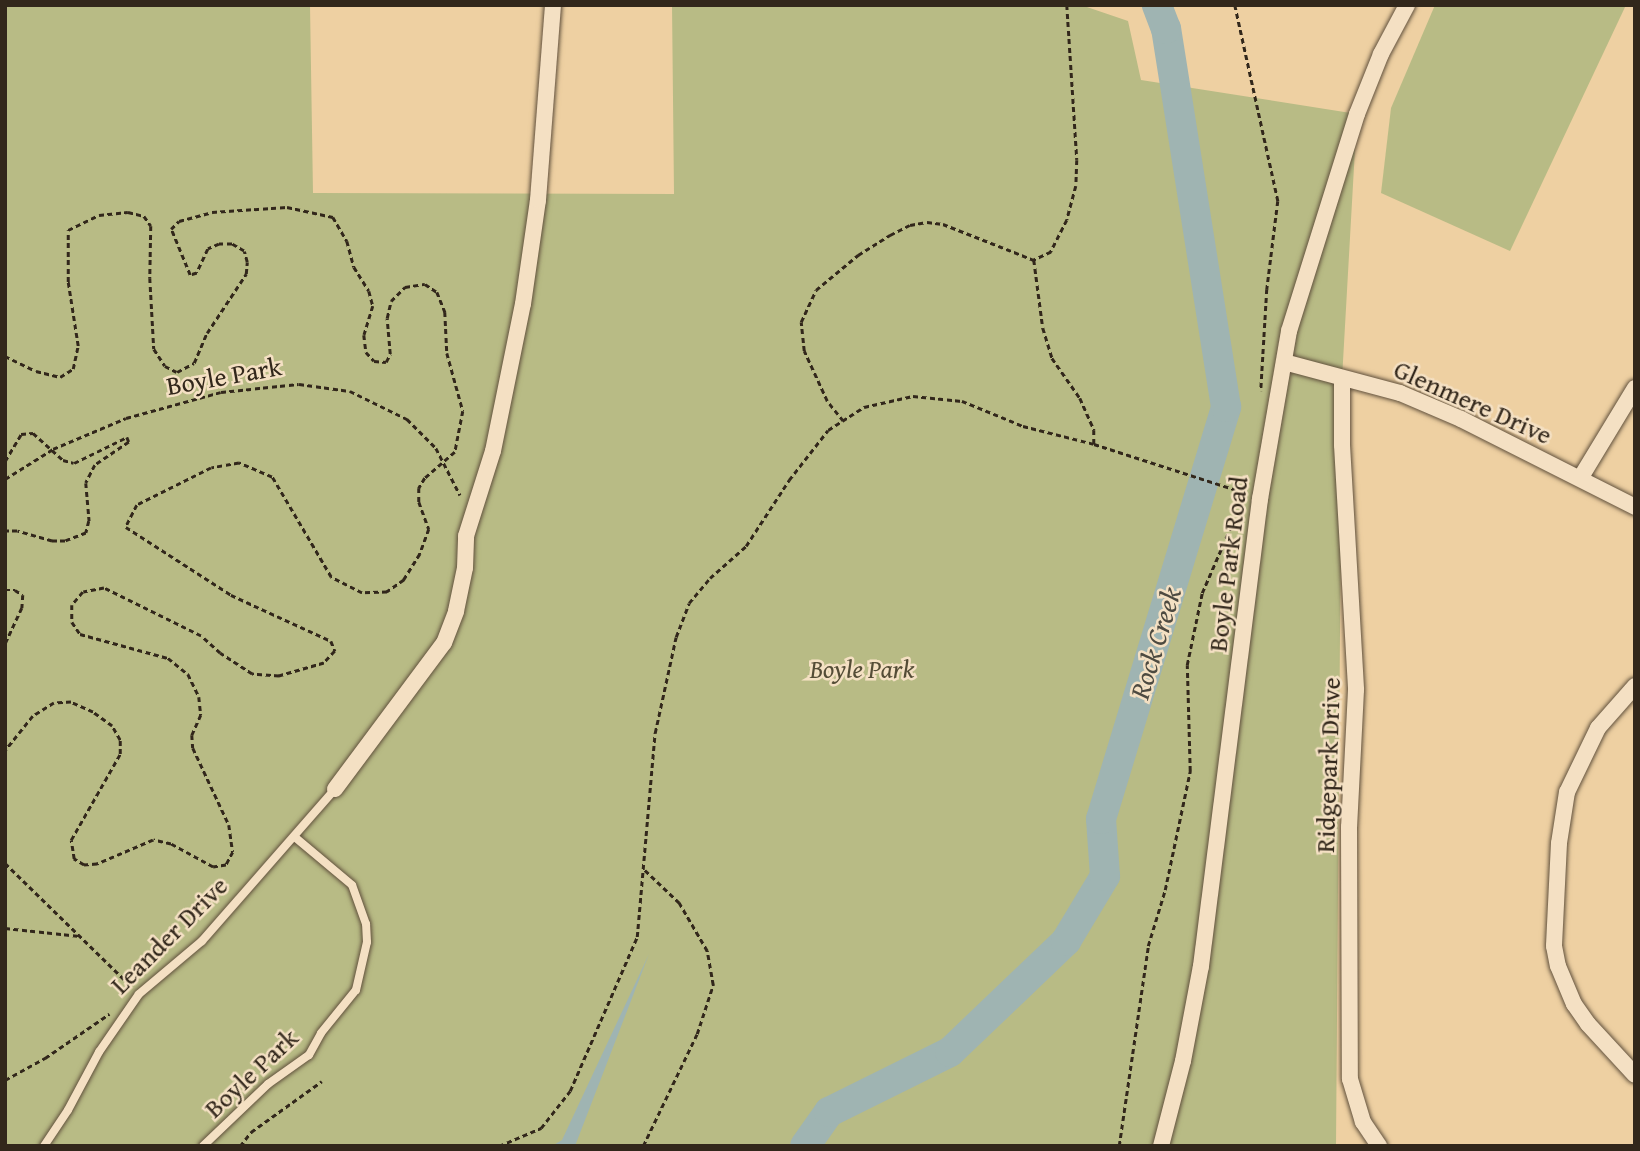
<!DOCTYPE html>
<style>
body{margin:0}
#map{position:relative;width:1640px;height:1151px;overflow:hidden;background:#eed0a2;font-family:"Gentium Book Plus",serif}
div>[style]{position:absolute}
.green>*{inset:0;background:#b8bb85}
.water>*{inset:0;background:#9fb4b2}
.river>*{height:30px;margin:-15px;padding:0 15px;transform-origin:15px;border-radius:15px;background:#9fb4b2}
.path>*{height:2.5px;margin-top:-1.25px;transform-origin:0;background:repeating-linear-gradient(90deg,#32271b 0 5px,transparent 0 8.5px)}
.roads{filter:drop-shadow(0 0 2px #61513d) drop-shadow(0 0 2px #61513d)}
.lane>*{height:8px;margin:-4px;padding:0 4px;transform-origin:4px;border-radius:4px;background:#f4e0c3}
.street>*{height:16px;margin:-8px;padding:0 8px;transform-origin:8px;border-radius:8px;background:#f4e0c3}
span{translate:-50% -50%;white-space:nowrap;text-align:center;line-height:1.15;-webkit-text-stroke:5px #f4e0c3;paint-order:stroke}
.street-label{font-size:26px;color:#32271b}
.park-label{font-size:26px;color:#544c36;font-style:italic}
.water-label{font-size:28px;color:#4d4a41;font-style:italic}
.frame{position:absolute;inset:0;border:7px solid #32271b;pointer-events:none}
</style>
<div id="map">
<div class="green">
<i style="clip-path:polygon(5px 5px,310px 5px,313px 193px,674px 194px,672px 5px,1081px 5px,1128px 21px,1141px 80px,1357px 114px,1342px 379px,1336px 1146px,5px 1146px)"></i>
<i style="clip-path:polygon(1435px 5px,1626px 5px,1510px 251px,1381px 193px,1391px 108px)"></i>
</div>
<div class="water">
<i style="clip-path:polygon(649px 954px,575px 1146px,552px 1146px,562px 1140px)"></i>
</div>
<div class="river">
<i style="left:805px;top:1146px;width:42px;rotate:-54.8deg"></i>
<i style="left:829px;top:1112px;width:135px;rotate:-26.4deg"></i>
<i style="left:950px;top:1052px;width:161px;rotate:-43.7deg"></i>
<i style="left:1066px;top:941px;width:76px;rotate:-59deg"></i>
<i style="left:1105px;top:876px;width:57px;rotate:-94deg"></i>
<i style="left:1101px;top:819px;width:431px;rotate:-73.1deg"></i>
<i style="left:1226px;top:407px;width:383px;rotate:-99deg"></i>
<i style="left:1166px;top:29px;width:26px;rotate:-111deg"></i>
</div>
<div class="path">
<i style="left:1067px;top:5px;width:155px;rotate:86.3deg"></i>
<i style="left:1077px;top:160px;width:26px;rotate:92deg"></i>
<i style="left:1076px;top:186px;width:35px;rotate:105deg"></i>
<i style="left:1067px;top:220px;width:36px;rotate:117deg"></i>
<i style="left:1051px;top:252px;width:19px;rotate:155deg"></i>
<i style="left:1034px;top:260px;width:69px;rotate:82.5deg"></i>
<i style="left:1043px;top:328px;width:31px;rotate:73deg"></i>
<i style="left:1052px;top:358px;width:49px;rotate:55deg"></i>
<i style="left:1080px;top:398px;width:35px;rotate:66deg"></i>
<i style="left:1094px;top:430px;width:14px;rotate:90deg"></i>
<i style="left:1235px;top:5px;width:201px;rotate:77.6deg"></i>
<i style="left:1278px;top:201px;width:89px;rotate:97.1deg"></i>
<i style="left:1267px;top:289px;width:102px;rotate:93.4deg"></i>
<i style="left:5px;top:356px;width:34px;rotate:26deg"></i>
<i style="left:36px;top:371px;width:25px;rotate:14deg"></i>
<i style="left:60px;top:377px;width:15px;rotate:-32deg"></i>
<i style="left:73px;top:369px;width:24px;rotate:-78deg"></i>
<i style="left:78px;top:346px;width:65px;rotate:-98.9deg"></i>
<i style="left:68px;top:282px;width:52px;rotate:-90deg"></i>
<i style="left:68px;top:230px;width:34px;rotate:-26deg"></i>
<i style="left:99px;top:215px;width:29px;rotate:-6deg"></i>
<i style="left:128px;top:212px;width:16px;rotate:14deg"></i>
<i style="left:144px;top:216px;width:12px;rotate:55deg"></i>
<i style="left:151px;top:226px;width:52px;rotate:91.1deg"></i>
<i style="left:150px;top:278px;width:71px;rotate:86.8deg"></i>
<i style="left:154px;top:349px;width:20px;rotate:57deg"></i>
<i style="left:165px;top:366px;width:13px;rotate:27deg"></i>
<i style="left:177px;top:372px;width:19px;rotate:-28deg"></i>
<i style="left:194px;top:363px;width:33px;rotate:-67deg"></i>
<i style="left:207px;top:333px;width:71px;rotate:-56.5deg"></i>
<i style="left:246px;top:274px;width:12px;rotate:-85deg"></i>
<i style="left:247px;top:262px;width:11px;rotate:-105deg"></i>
<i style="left:244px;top:251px;width:14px;rotate:-150deg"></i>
<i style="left:232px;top:244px;width:13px;rotate:180deg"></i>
<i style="left:219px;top:244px;width:12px;rotate:156deg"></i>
<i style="left:208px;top:249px;width:26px;rotate:115deg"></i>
<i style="left:197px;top:273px;width:7px;rotate:164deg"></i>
<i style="left:190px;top:275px;width:50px;rotate:-112.4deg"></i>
<i style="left:171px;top:229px;width:11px;rotate:-45deg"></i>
<i style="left:179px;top:221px;width:34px;rotate:-15deg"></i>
<i style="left:212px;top:212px;width:75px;rotate:-3.8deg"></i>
<i style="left:287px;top:207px;width:47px;rotate:12.3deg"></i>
<i style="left:333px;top:217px;width:28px;rotate:60deg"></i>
<i style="left:347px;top:241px;width:27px;rotate:75deg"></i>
<i style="left:354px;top:267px;width:28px;rotate:58deg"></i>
<i style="left:369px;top:291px;width:16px;rotate:75deg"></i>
<i style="left:373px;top:306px;width:30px;rotate:107deg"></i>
<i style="left:364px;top:335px;width:17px;rotate:83deg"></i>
<i style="left:366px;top:352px;width:12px;rotate:48deg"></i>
<i style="left:374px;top:361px;width:12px;rotate:5deg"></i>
<i style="left:386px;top:362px;width:9px;rotate:-63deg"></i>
<i style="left:390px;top:354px;width:36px;rotate:-95deg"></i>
<i style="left:387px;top:318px;width:17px;rotate:-77deg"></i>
<i style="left:391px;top:301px;width:20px;rotate:-45deg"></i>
<i style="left:405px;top:287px;width:20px;rotate:-9deg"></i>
<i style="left:425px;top:284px;width:14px;rotate:34deg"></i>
<i style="left:437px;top:292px;width:22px;rotate:68deg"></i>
<i style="left:445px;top:312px;width:41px;rotate:87.2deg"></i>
<i style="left:447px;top:353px;width:60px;rotate:74.6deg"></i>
<i style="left:463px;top:411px;width:42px;rotate:101deg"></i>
<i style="left:455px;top:452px;width:40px;rotate:139deg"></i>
<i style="left:425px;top:478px;width:12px;rotate:121deg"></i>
<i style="left:419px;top:488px;width:14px;rotate:90deg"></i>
<i style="left:419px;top:502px;width:29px;rotate:70deg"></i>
<i style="left:429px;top:529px;width:27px;rotate:110deg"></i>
<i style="left:420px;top:554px;width:31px;rotate:122deg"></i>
<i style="left:404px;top:580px;width:21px;rotate:145deg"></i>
<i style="left:387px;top:592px;width:25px;rotate:178deg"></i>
<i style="left:362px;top:593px;width:35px;rotate:-153deg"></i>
<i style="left:331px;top:577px;width:116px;rotate:-120.5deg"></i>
<i style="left:272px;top:477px;width:36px;rotate:-157deg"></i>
<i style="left:239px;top:463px;width:28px;rotate:170deg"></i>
<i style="left:211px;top:468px;width:83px;rotate:153.4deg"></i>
<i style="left:137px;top:505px;width:25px;rotate:117deg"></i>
<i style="left:126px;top:527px;width:125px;rotate:32.9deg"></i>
<i style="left:231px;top:595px;width:110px;rotate:24.7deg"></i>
<i style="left:331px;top:641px;width:11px;rotate:68deg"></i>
<i style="left:335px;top:651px;width:16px;rotate:133deg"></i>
<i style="left:324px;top:663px;width:47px;rotate:163.9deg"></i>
<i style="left:279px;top:676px;width:27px;rotate:-176deg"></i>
<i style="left:252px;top:674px;width:38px;rotate:-147deg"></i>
<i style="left:220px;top:653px;width:25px;rotate:-138deg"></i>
<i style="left:201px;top:636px;width:108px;rotate:-153.7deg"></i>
<i style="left:104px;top:588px;width:21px;rotate:169deg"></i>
<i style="left:83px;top:592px;width:17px;rotate:130deg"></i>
<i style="left:72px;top:605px;width:17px;rotate:90deg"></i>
<i style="left:72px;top:622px;width:14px;rotate:56deg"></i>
<i style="left:80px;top:634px;width:91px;rotate:15.3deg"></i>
<i style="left:168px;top:658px;width:26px;rotate:39deg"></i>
<i style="left:188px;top:674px;width:25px;rotate:64deg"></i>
<i style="left:199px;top:697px;width:18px;rotate:84deg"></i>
<i style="left:201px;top:715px;width:22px;rotate:114deg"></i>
<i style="left:192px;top:735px;width:13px;rotate:86deg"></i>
<i style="left:193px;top:748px;width:85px;rotate:64.9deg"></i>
<i style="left:229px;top:825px;width:27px;rotate:82deg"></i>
<i style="left:233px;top:852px;width:15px;rotate:118deg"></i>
<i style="left:226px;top:865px;width:13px;rotate:171deg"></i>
<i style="left:213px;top:867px;width:48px;rotate:-151.3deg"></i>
<i style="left:171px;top:844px;width:18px;rotate:-167deg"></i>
<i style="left:153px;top:840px;width:61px;rotate:156.8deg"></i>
<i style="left:97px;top:864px;width:13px;rotate:176deg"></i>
<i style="left:84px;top:865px;width:12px;rotate:-149deg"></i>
<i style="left:74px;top:859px;width:19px;rotate:-99deg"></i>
<i style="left:71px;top:840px;width:99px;rotate:-60.3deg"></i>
<i style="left:120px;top:754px;width:14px;rotate:-90deg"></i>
<i style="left:120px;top:740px;width:16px;rotate:-120deg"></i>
<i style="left:112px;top:726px;width:24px;rotate:-144deg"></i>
<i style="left:93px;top:712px;width:24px;rotate:-156deg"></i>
<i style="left:71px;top:702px;width:17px;rotate:177deg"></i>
<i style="left:54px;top:703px;width:25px;rotate:148deg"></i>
<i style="left:33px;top:716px;width:45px;rotate:128.7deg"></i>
<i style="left:843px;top:421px;width:26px;rotate:-129deg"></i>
<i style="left:827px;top:401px;width:55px;rotate:-114.7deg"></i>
<i style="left:804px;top:351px;width:29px;rotate:-96deg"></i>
<i style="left:801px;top:322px;width:35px;rotate:-65deg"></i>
<i style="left:816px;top:290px;width:55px;rotate:-39.8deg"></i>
<i style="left:858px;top:255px;width:38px;rotate:-32deg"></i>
<i style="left:890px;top:235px;width:22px;rotate:-27deg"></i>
<i style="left:910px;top:225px;width:17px;rotate:-10deg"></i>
<i style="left:927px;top:222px;width:16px;rotate:7deg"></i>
<i style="left:943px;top:224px;width:98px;rotate:21.6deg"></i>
<i style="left:5px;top:461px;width:31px;rotate:-59deg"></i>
<i style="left:21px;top:434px;width:12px;rotate:-5deg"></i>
<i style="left:33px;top:433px;width:40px;rotate:42deg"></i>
<i style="left:63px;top:460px;width:11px;rotate:15deg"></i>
<i style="left:74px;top:463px;width:59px;rotate:-26.1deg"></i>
<i style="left:127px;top:437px;width:5px;rotate:68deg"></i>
<i style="left:129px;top:442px;width:41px;rotate:145.9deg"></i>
<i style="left:95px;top:465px;width:20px;rotate:117deg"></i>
<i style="left:86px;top:483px;width:38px;rotate:85deg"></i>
<i style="left:89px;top:521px;width:12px;rotate:104deg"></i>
<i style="left:86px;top:533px;width:22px;rotate:159deg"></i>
<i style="left:65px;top:541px;width:13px;rotate:180deg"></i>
<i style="left:52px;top:541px;width:36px;rotate:-164deg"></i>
<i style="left:17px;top:531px;width:12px;rotate:180deg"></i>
<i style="left:5px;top:479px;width:57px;rotate:-32deg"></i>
<i style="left:53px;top:449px;width:79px;rotate:-23deg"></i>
<i style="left:126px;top:418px;width:98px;rotate:-15.3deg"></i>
<i style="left:221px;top:392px;width:78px;rotate:-5.9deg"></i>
<i style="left:299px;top:384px;width:51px;rotate:7.8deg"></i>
<i style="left:350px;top:391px;width:64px;rotate:26.2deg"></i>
<i style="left:407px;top:419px;width:41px;rotate:45deg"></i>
<i style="left:436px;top:448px;width:53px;rotate:62.9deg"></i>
<i style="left:5px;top:590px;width:10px"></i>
<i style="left:15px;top:590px;width:9px;rotate:32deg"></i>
<i style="left:23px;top:595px;width:13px;rotate:94deg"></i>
<i style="left:22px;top:608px;width:40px;rotate:115deg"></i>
<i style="left:5px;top:863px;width:175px;rotate:44.3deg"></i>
<i style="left:5px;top:928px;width:75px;rotate:6.1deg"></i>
<i style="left:5px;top:1080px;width:46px;rotate:-28.8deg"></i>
<i style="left:45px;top:1058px;width:78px;rotate:-34.5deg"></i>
<i style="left:240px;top:1146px;width:18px;rotate:-52deg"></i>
<i style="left:251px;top:1132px;width:87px;rotate:-35.7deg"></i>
<i style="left:499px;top:1146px;width:46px;rotate:-23.2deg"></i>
<i style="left:541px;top:1128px;width:47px;rotate:-51.9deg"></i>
<i style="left:570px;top:1091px;width:168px;rotate:-66.5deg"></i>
<i style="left:637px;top:937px;width:205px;rotate:-85deg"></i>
<i style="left:655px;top:733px;width:98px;rotate:-77.7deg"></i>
<i style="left:676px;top:637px;width:36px;rotate:-69deg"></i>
<i style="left:689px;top:603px;width:33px;rotate:-50deg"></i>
<i style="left:710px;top:578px;width:48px;rotate:-41.6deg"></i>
<i style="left:746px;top:546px;width:79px;rotate:-56.9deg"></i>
<i style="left:789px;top:480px;width:63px;rotate:-52deg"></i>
<i style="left:828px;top:430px;width:43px;rotate:-32.6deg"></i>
<i style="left:864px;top:407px;width:50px;rotate:-12.7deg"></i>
<i style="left:913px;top:396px;width:49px;rotate:5.8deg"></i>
<i style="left:962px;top:401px;width:66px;rotate:22.3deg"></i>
<i style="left:1023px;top:426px;width:73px;rotate:14.2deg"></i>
<i style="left:1094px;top:444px;width:160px;rotate:17.9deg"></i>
<i style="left:643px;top:1146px;width:124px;rotate:-64.3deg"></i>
<i style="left:697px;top:1034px;width:52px;rotate:-71.9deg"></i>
<i style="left:713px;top:985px;width:35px;rotate:-100deg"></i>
<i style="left:707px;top:951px;width:56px;rotate:-120.3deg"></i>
<i style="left:679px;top:903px;width:50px;rotate:-136.6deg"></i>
<i style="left:1119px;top:1146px;width:202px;rotate:-81.7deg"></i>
<i style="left:1148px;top:946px;width:59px;rotate:-73.1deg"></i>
<i style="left:1165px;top:890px;width:122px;rotate:-78.1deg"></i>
<i style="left:1190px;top:771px;width:106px;rotate:-91.6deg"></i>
<i style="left:1187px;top:665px;width:74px;rotate:-78.2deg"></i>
<i style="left:1202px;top:593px;width:100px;rotate:-66.5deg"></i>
</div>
<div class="roads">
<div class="lane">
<i style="left:44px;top:1146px;width:43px;rotate:-56.3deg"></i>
<i style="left:68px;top:1110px;width:66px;rotate:-61.9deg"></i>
<i style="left:99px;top:1052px;width:70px;rotate:-55.4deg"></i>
<i style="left:139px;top:994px;width:82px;rotate:-40.1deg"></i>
<i style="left:202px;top:941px;width:202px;rotate:-48.8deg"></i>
<i style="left:203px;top:1146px;width:90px;rotate:-43.6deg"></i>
<i style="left:268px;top:1084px;width:50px;rotate:-35.3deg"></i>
<i style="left:309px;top:1055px;width:25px;rotate:-61deg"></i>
<i style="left:321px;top:1033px;width:55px;rotate:-50.9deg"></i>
<i style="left:356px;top:990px;width:49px;rotate:-77.1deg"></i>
<i style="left:367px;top:942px;width:18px;rotate:-93deg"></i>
<i style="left:366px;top:924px;width:41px;rotate:-109.7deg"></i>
<i style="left:352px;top:885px;width:73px;rotate:-140deg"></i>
</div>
<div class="street">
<i style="left:1284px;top:362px;width:120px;rotate:15deg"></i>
<i style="left:1400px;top:393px;width:66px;rotate:23.1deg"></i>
<i style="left:1461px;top:419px;width:195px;rotate:26.8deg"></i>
<i style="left:1342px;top:379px;width:66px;rotate:90deg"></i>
<i style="left:1342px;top:445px;width:245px;rotate:86.7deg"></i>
<i style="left:1356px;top:690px;width:137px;rotate:92.9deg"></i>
<i style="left:1349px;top:827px;width:252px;rotate:89.8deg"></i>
<i style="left:1350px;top:1079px;width:45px;rotate:73.2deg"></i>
<i style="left:1363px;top:1122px;width:29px;rotate:56deg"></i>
<i style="left:1581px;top:477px;width:104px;rotate:-58.8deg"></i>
<i style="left:1635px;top:686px;width:56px;rotate:131.4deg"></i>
<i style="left:1598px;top:728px;width:71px;rotate:115.8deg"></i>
<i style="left:1567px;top:792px;width:52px;rotate:98.9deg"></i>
<i style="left:1559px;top:843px;width:103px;rotate:92.8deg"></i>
<i style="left:1554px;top:946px;width:20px;rotate:79deg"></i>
<i style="left:1558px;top:966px;width:41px;rotate:67.2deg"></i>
<i style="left:1574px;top:1004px;width:24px;rotate:55deg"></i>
<i style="left:1588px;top:1024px;width:69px;rotate:47.3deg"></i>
<i style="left:335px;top:789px;width:182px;rotate:-53.3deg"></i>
<i style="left:444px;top:643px;width:34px;rotate:-69deg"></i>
<i style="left:456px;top:611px;width:44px;rotate:-78.2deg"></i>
<i style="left:465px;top:568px;width:32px;rotate:-88deg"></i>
<i style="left:466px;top:536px;width:89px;rotate:-72.4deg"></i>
<i style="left:493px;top:451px;width:150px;rotate:-78.5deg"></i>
<i style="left:523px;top:304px;width:105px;rotate:-81.8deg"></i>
<i style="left:538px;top:200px;width:196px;rotate:-85.6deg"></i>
<i style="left:1161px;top:1146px;width:88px;rotate:-75.5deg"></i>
<i style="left:1183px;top:1061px;width:97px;rotate:-79.3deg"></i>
<i style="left:1201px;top:966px;width:471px;rotate:-82.8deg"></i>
<i style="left:1260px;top:499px;width:170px;rotate:-80.2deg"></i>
<i style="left:1289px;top:331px;width:227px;rotate:-72.6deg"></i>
<i style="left:1357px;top:114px;width:65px;rotate:-68.2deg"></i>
<i style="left:1381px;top:54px;width:55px;rotate:-62deg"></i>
</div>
</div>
<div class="street-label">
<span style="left:224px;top:376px;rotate:-10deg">Boyle Park</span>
<span style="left:1473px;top:402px;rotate:24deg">Glenmere Drive</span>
<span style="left:1228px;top:564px;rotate:-83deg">Boyle Park Road</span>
<span style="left:1328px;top:765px;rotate:-88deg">Ridgepark Drive</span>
<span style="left:169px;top:935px;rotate:-45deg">Leander Drive</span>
<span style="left:251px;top:1073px;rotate:-43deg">Boyle Park</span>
</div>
<div class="park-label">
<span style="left:862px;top:669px">Boyle Park</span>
</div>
<div class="water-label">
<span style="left:1155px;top:643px;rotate:-73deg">Rock Creek</span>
</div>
<div class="frame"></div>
</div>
